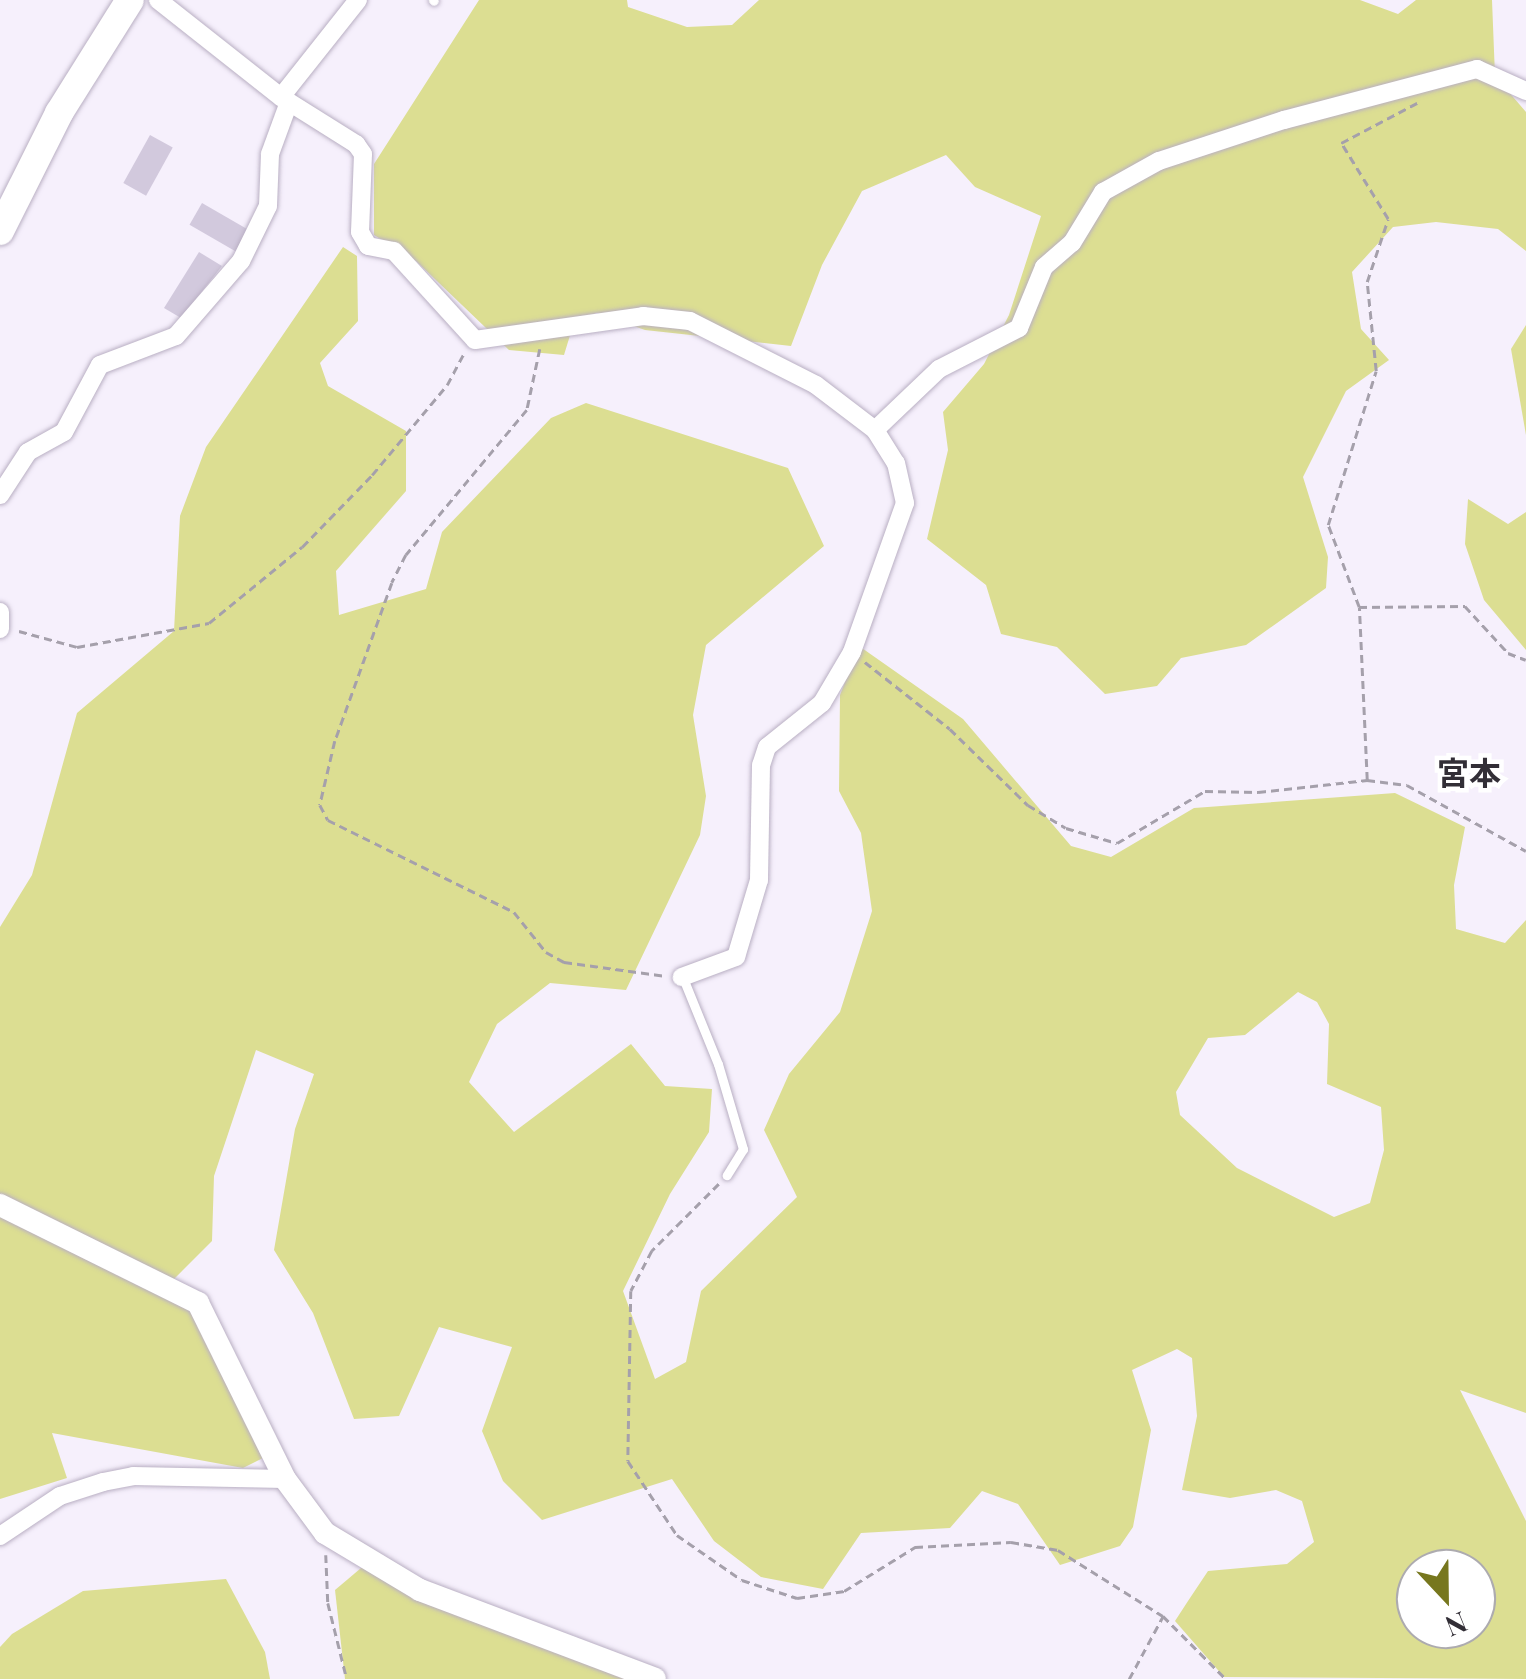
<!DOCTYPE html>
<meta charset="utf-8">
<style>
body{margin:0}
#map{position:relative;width:1526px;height:1679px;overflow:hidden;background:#f6f0fc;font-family:"Playfair Display","Noto Sans JP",serif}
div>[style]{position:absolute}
.green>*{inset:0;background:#dcde92}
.building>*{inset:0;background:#d2c9dd;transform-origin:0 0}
.path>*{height:2.5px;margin-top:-1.25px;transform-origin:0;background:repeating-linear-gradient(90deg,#a5a0ab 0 8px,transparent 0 13px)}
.roads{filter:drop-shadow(0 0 2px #b9afc3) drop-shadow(0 0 2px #b9afc3)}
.service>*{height:9px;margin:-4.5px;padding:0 4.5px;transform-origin:4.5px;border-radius:4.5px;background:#fff}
.minor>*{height:18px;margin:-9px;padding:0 9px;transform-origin:9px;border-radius:9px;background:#fff}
.tertiary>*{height:22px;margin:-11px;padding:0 11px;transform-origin:11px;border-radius:11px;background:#fff}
.secondary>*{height:28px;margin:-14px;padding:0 14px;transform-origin:14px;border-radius:14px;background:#fff}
span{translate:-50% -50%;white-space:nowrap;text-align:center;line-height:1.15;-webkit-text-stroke:9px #fff;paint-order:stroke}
.quarter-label{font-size:32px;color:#322e36;font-weight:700}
.north{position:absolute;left:1396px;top:1549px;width:100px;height:100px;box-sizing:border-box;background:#fff;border:2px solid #adabaf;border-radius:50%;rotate:158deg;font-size:28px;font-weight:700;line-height:40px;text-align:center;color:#322e36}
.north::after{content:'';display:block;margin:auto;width:35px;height:45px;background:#77771e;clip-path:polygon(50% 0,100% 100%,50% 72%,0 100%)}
</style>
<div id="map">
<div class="green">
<i style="clip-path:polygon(479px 0,627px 0,628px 7px,687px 27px,732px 25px,759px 0,1360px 0,1398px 14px,1416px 0,1492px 0,1495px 76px,1526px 112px,1526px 251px,1498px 229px,1436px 222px,1393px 227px,1352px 272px,1361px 329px,1389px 360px,1346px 391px,1303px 477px,1328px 557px,1326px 588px,1246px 645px,1181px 658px,1157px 686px,1105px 694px,1057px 647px,1001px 634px,986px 585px,927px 539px,948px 450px,943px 412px,984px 364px,1009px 315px,1041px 216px,975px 187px,946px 155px,862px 191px,822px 265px,791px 346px,645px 330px,597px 313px,575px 319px,564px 355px,509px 350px,416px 261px,374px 235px,374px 164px)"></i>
<i style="clip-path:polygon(evenodd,343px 247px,357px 256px,358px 321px,320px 363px,328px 386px,406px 431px,406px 491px,336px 571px,339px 615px,426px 589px,442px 532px,551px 418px,586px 403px,788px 468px,824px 546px,706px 645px,693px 715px,706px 796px,700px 835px,626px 990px,550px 983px,497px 1024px,469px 1082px,514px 1132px,631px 1044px,665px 1086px,712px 1089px,709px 1132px,670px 1194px,623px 1291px,655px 1379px,686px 1362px,701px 1291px,797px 1197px,764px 1130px,789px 1074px,840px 1012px,872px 911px,861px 833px,839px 791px,840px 695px,859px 646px,963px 719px,1071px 846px,1111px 857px,1194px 808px,1395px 793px,1465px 827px,1454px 885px,1456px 929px,1505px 943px,1526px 920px,1526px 1413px,1460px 1390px,1526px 1521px,1526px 1679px,1224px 1677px,1175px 1621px,1188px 1601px,1208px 1571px,1287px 1564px,1314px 1542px,1302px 1501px,1276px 1490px,1230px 1498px,1182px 1490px,1197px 1416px,1192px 1358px,1177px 1349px,1132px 1370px,1151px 1430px,1133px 1527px,1120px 1546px,1060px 1565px,1018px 1504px,982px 1491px,950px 1528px,861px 1533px,823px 1589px,761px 1577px,714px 1541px,672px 1479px,542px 1520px,503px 1481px,482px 1431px,512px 1347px,439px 1327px,399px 1416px,354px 1419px,313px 1313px,274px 1250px,295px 1129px,314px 1074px,256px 1050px,214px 1176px,212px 1241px,169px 1284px,198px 1303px,273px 1453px,243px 1468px,52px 1433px,67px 1478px,0 1499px,0 927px,32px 875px,77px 713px,174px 631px,180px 516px,206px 447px,343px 247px,1298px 992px,1317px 1002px,1329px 1024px,1327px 1084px,1381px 1107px,1384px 1150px,1370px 1203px,1334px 1217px,1237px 1168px,1180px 1115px,1176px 1092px,1208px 1038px,1245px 1035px,1298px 992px,343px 247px,1416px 1569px,1476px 1569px,1476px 1629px,1416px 1629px,1416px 1569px)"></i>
<i style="clip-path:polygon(1526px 325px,1526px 435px,1511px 349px)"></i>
<i style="clip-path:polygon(1468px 499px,1508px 524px,1526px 512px,1526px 650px,1484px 600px,1465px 544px)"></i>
<i style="clip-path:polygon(367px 1563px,652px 1679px,345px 1679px,335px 1590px)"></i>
<i style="clip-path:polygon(226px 1579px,265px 1652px,270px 1679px,0 1679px,0 1647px,12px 1634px,83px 1591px)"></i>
</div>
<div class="building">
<i style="left:150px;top:135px;width:26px;height:55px;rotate:29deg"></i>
<i style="left:202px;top:203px;width:53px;height:25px;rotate:30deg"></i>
<i style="clip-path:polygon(199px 252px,222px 266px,181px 318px,164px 308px)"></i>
</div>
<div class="path">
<i style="left:540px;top:349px;width:62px;rotate:102deg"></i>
<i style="left:527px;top:410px;width:189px;rotate:129.8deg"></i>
<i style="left:406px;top:555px;width:31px;rotate:117deg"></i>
<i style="left:392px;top:583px;width:168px;rotate:109.8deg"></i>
<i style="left:335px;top:741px;width:66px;rotate:103.2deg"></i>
<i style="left:320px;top:805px;width:17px;rotate:62deg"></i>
<i style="left:328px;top:820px;width:208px;rotate:26.3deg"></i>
<i style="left:514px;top:912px;width:51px;rotate:51.3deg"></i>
<i style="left:546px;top:952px;width:21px;rotate:29deg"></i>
<i style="left:564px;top:962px;width:103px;rotate:7.8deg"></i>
<i style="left:1359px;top:607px;width:106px;rotate:-0.5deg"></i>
<i style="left:1465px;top:606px;width:64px;rotate:47.5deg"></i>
<i style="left:1508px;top:653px;width:19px;rotate:21deg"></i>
<i style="left:19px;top:631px;width:60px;rotate:15.4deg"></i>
<i style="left:77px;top:647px;width:134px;rotate:-10.3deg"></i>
<i style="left:209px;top:623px;width:120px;rotate:-39.3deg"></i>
<i style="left:302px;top:547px;width:100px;rotate:-45.8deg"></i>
<i style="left:372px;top:475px;width:117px;rotate:-50.2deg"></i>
<i style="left:447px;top:385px;width:34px;rotate:-62deg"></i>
<i style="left:865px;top:662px;width:108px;rotate:38.2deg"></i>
<i style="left:950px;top:729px;width:109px;rotate:44.3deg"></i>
<i style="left:1028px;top:805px;width:44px;rotate:31.2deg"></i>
<i style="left:1066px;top:828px;width:53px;rotate:16.4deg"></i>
<i style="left:1117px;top:843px;width:102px;rotate:-30.6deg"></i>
<i style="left:1205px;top:791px;width:53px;rotate:1.1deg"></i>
<i style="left:1258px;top:792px;width:110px;rotate:-6.3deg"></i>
<i style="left:1367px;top:780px;width:40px;rotate:7.1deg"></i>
<i style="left:1407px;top:785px;width:136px;rotate:29deg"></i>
<i style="left:1367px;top:780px;width:173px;rotate:-92.6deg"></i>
<i style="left:1359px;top:607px;width:88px;rotate:-110.7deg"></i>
<i style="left:1328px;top:525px;width:161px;rotate:-72.7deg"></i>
<i style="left:1376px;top:371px;width:89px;rotate:-95.8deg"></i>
<i style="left:1367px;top:282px;width:66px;rotate:-71.6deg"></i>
<i style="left:1388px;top:219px;width:89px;rotate:-121.7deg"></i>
<i style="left:1341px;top:143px;width:86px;rotate:-27.8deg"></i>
<i style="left:719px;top:1184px;width:95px;rotate:135deg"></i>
<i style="left:652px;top:1251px;width:45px;rotate:117.7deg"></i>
<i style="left:631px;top:1291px;width:170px;rotate:91deg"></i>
<i style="left:628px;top:1461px;width:89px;rotate:56.5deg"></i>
<i style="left:677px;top:1535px;width:79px;rotate:34.7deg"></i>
<i style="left:742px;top:1580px;width:58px;rotate:18.1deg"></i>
<i style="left:797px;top:1598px;width:48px;rotate:-8.5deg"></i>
<i style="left:844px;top:1591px;width:84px;rotate:-31.8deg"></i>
<i style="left:915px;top:1547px;width:96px;rotate:-3deg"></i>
<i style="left:1011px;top:1542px;width:48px;rotate:9.7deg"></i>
<i style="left:1058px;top:1550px;width:124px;rotate:32.2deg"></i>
<i style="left:326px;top:1555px;width:48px;rotate:87.6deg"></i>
<i style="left:328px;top:1603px;width:78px;rotate:76deg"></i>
<i style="left:1129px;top:1679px;width:72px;rotate:-61.6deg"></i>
<i style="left:1163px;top:1616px;width:89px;rotate:45deg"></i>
</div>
<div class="roads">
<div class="service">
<i style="left:433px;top:0;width:1px;rotate:45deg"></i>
<i style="left:683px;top:978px;width:93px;rotate:67.9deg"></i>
<i style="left:718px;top:1064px;width:89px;rotate:73.6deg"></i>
<i style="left:743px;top:1149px;width:31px;rotate:122deg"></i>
</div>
<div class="minor">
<i style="left:158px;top:0;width:157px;rotate:38.3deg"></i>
<i style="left:281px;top:97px;width:89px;rotate:32.1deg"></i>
<i style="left:356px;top:144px;width:12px;rotate:55deg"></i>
<i style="left:363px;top:154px;width:78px;rotate:92.2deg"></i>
<i style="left:360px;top:232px;width:16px;rotate:60deg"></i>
<i style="left:368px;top:246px;width:26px;rotate:11deg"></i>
<i style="left:394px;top:251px;width:120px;rotate:47.7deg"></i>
<i style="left:475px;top:340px;width:170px;rotate:-8.1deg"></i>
<i style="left:643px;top:316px;width:47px;rotate:6.1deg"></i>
<i style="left:690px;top:321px;width:141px;rotate:26.9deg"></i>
<i style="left:816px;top:385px;width:74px;rotate:37.3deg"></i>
<i style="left:875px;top:430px;width:39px;rotate:58deg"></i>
<i style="left:896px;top:463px;width:41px;rotate:77.3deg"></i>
<i style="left:905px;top:503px;width:158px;rotate:109.6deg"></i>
<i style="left:852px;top:652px;width:59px;rotate:120.5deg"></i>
<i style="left:822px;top:703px;width:70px;rotate:141.3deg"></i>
<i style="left:767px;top:747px;width:19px;rotate:108deg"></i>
<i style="left:761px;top:765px;width:115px;rotate:91deg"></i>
<i style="left:759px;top:880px;width:80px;rotate:106.6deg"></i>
<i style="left:736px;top:957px;width:58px;rotate:159.7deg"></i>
<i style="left:281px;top:97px;width:124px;rotate:-51.6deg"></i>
<i style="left:875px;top:430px;width:88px;rotate:-43.6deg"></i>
<i style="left:939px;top:369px;width:90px;rotate:-27.1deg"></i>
<i style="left:1019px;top:328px;width:66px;rotate:-67.7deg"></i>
<i style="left:1044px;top:267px;width:37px;rotate:-41deg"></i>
<i style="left:1072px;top:243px;width:60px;rotate:-58.7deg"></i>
<i style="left:1103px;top:192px;width:64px;rotate:-29deg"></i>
<i style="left:1159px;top:161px;width:132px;rotate:-18.2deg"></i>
<i style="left:1284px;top:120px;width:200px;rotate:-14.8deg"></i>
<i style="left:1477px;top:69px;width:54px;rotate:24.2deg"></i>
<i style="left:0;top:495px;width:51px;rotate:-56.9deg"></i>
<i style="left:28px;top:452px;width:41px;rotate:-29.1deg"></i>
<i style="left:64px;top:432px;width:76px;rotate:-61.8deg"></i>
<i style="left:100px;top:365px;width:81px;rotate:-20.9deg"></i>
<i style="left:176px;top:336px;width:99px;rotate:-49.1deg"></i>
<i style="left:241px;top:261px;width:61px;rotate:-63.9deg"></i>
<i style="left:268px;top:206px;width:52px;rotate:-87.8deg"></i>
<i style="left:270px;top:154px;width:55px;rotate:-69.9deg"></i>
<i style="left:0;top:612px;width:17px;rotate:90deg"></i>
<i style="left:0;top:1536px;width:72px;rotate:-33.7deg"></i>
<i style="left:60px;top:1496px;width:45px;rotate:-18deg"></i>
<i style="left:103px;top:1482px;width:31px;rotate:-11deg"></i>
<i style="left:133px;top:1476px;width:152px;rotate:1.1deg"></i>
</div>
<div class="tertiary">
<i style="left:0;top:1205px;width:221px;rotate:26.3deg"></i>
<i style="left:198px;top:1303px;width:196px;rotate:63.7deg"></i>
<i style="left:285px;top:1479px;width:67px;rotate:53.5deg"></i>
<i style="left:325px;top:1533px;width:111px;rotate:31deg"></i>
<i style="left:420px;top:1590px;width:251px;rotate:20.7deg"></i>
</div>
<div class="secondary">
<i style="left:0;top:231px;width:132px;rotate:-63.4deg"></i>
<i style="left:59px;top:113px;width:133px;rotate:-57.9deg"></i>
</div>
</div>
<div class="quarter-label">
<span style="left:1469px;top:772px">宮本</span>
</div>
<div class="north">N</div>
</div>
